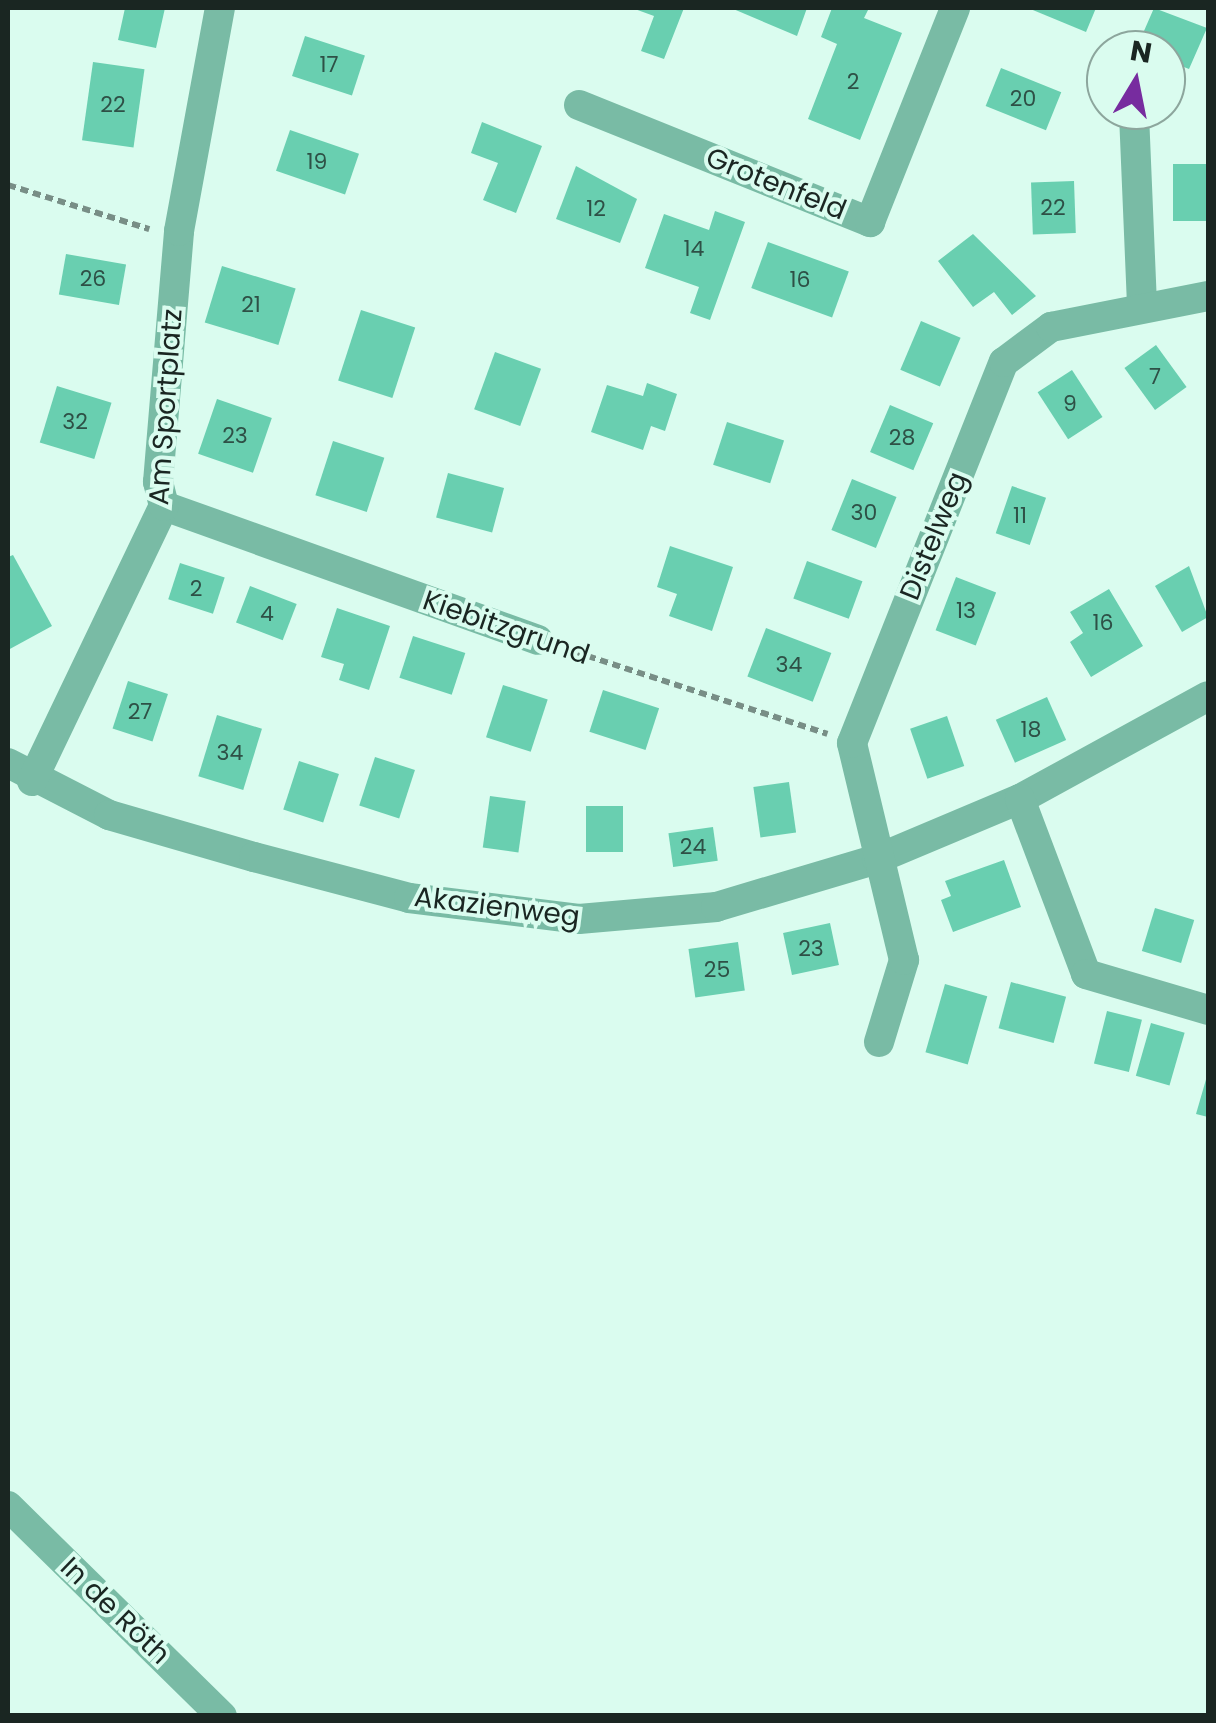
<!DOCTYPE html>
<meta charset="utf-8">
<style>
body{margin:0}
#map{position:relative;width:1216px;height:1723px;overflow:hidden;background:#dafcef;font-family:Poppins,sans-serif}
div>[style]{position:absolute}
.building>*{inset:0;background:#69cfb0;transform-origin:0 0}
.path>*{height:6px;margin-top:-3px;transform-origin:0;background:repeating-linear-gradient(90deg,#788e86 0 8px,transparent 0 13px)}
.street>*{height:30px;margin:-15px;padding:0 15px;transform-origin:15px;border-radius:15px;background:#79bba5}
span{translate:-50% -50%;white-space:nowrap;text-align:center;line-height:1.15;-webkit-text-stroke:8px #dafcef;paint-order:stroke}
.number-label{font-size:22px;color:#2e5046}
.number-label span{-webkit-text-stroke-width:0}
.street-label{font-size:28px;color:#1a2622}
.frame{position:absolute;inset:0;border:10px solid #1a2622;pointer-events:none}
.north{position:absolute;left:1086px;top:30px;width:100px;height:100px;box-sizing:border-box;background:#dafcef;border:2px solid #8da69d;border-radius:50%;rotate:10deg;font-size:28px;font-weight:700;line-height:40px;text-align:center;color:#1a2622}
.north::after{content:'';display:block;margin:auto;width:35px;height:45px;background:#772c9f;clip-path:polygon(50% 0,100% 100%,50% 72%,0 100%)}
</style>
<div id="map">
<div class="building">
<i style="clip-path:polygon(125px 8px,165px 8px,156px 48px,118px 40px)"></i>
<i style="clip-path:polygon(632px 8px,684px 8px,664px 59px,641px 51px,654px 16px)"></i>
<i style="clip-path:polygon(731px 8px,807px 8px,797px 36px)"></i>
<i style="clip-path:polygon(832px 8px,869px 8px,864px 18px,902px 33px,860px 140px,808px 119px,837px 44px,821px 37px)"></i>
<i style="clip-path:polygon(1028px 8px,1096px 8px,1086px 32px)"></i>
<i style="clip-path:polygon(1154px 8px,1207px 28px,1189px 69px,1166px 60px,1166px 50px,1137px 47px)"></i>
<i style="left:305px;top:36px;width:63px;height:42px;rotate:18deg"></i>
<i style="left:93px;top:62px;width:52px;height:79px;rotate:8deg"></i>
<i style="left:1001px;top:68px;width:65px;height:41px;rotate:22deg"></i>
<i style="clip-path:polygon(482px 122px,542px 146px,516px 213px,483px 200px,498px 163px,471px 153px)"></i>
<i style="left:290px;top:130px;width:73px;height:43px;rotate:19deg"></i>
<i style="left:1208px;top:164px;width:57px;height:35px;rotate:90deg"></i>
<i style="clip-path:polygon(576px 166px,637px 199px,620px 243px,556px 219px)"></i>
<i style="left:1074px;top:181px;width:52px;height:43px;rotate:88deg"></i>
<i style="clip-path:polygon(715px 211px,745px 222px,710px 320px,690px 313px,699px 287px,645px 268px,664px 214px,709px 230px)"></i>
<i style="clip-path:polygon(973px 234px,1036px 296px,1012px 315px,994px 292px,973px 307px,938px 261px)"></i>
<i style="left:768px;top:242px;width:86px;height:49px;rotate:20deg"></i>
<i style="left:66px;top:254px;width:61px;height:41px;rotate:10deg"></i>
<i style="left:222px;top:266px;width:77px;height:59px;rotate:17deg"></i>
<i style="left:361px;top:310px;width:57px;height:74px;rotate:18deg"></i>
<i style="left:921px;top:321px;width:43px;height:53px;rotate:23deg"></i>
<i style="left:1156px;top:345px;width:52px;height:39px;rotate:54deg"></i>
<i style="left:495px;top:352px;width:49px;height:61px;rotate:20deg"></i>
<i style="left:1072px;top:370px;width:56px;height:41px;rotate:57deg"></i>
<i style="clip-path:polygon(647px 383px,677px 394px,665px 431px,651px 426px,643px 450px,591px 432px,607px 385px,643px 396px)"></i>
<i style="left:57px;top:386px;width:57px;height:59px;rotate:17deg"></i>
<i style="left:217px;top:399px;width:58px;height:58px;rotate:19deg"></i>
<i style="left:890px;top:405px;width:47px;height:51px;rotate:23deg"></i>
<i style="left:727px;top:422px;width:60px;height:45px;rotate:18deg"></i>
<i style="left:333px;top:441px;width:54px;height:57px;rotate:18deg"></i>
<i style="left:448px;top:473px;width:58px;height:46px;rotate:15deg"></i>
<i style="left:852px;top:479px;width:48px;height:55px;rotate:22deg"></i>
<i style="left:1012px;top:486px;width:36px;height:50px;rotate:19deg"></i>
<i style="clip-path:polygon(670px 546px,733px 567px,712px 631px,669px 616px,677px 594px,657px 587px)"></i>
<i style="clip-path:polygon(13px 555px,52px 626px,8px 650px,8px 557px)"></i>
<i style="left:807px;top:561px;width:59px;height:40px;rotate:20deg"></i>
<i style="left:180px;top:563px;width:47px;height:38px;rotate:18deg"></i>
<i style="clip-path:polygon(1189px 566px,1208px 617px,1182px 632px,1155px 586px)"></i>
<i style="left:956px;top:577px;width:43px;height:57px;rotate:21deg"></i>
<i style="left:250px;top:586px;width:50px;height:39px;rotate:21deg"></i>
<i style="clip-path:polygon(1109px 589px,1143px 646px,1091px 677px,1070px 642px,1083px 633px,1070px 612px)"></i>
<i style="clip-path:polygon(337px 608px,390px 626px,369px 690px,339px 680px,344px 664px,321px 657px)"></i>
<i style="left:766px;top:628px;width:70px;height:52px;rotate:21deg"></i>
<i style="left:413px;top:636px;width:55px;height:44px;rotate:18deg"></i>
<i style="left:128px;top:681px;width:42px;height:50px;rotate:18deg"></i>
<i style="left:503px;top:685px;width:47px;height:55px;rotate:18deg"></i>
<i style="left:603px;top:690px;width:59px;height:44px;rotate:18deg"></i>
<i style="left:1047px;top:697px;width:47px;height:56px;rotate:66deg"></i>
<i style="left:217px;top:715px;width:47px;height:64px;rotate:17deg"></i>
<i style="left:947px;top:716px;width:53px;height:39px;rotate:71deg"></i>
<i style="left:375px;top:757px;width:42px;height:51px;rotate:18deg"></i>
<i style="left:299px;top:761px;width:42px;height:51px;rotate:18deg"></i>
<i style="left:789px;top:782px;width:51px;height:36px;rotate:82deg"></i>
<i style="left:490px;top:796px;width:36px;height:52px;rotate:8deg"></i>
<i style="left:586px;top:806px;width:37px;height:46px"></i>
<i style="left:713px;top:827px;width:34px;height:45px;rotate:82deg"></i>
<i style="clip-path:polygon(1004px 860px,1021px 907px,953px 932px,941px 900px,951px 896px,945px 881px)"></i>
<i style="left:1155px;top:908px;width:41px;height:45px;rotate:17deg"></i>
<i style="left:830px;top:923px;width:43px;height:48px;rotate:78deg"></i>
<i style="left:738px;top:942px;width:49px;height:50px;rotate:82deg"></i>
<i style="left:1011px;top:982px;width:57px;height:48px;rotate:15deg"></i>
<i style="left:945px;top:984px;width:44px;height:71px;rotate:16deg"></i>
<i style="left:1107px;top:1011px;width:36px;height:54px;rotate:14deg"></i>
<i style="left:1151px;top:1023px;width:35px;height:55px;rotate:16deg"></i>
<i style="clip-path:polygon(1207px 1076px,1208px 1076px,1208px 1117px,1196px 1114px)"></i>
</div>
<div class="path">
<i style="left:8px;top:185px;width:148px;rotate:17.3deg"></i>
<i style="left:563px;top:648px;width:278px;rotate:18deg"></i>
</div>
<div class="street">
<i style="left:579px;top:105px;width:314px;rotate:21.9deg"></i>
<i style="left:870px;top:222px;width:230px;rotate:-68.3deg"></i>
<i style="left:1126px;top:110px;width:9px;rotate:27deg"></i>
<i style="left:1134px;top:114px;width:189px;rotate:87.6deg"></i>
<i style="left:164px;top:506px;width:397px;rotate:19.7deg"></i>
<i style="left:8px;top:763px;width:114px;rotate:27.2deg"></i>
<i style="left:109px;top:815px;width:151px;rotate:16.2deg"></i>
<i style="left:254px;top:857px;width:160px;rotate:14.8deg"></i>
<i style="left:409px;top:898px;width:171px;rotate:7deg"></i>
<i style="left:579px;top:919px;width:138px;rotate:-5deg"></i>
<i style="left:716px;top:907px;width:168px;rotate:-16.6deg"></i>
<i style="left:877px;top:859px;width:155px;rotate:-22.8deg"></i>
<i style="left:1020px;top:799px;width:214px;rotate:-28.7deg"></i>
<i style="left:32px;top:781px;width:305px;rotate:-64.4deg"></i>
<i style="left:164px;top:506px;width:25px;rotate:-104deg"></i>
<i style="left:158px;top:482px;width:252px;rotate:-85.2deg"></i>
<i style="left:179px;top:231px;width:227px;rotate:-79.6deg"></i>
<i style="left:1020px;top:799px;width:187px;rotate:69.3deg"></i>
<i style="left:1086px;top:974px;width:127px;rotate:16.4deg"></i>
<i style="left:879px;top:1042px;width:86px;rotate:-73deg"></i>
<i style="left:904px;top:960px;width:223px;rotate:-103.5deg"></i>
<i style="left:852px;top:743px;width:410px;rotate:-68.3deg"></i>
<i style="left:1004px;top:362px;width:59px;rotate:-36.7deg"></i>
<i style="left:1051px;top:327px;width:160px;rotate:-11.2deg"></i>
<i style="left:8px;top:1506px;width:300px;rotate:44.5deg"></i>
</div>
<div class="number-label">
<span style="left:329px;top:65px">17</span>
<span style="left:853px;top:82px">2</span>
<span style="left:1023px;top:99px">20</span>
<span style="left:113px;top:105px">22</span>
<span style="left:317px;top:162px">19</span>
<span style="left:1053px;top:208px">22</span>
<span style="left:596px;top:209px">12</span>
<span style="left:694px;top:249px">14</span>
<span style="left:93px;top:279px">26</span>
<span style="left:800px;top:280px">16</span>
<span style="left:251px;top:305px">21</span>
<span style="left:1155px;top:377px">7</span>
<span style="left:1070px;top:404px">9</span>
<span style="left:75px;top:422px">32</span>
<span style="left:235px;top:436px">23</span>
<span style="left:902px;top:438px">28</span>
<span style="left:864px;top:513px">30</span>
<span style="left:1020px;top:516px">11</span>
<span style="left:196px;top:589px">2</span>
<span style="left:966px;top:611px">13</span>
<span style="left:267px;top:614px">4</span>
<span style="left:1103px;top:623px">16</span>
<span style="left:789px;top:665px">34</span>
<span style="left:140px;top:712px">27</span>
<span style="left:1031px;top:730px">18</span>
<span style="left:230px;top:753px">34</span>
<span style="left:693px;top:847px">24</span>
<span style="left:811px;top:949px">23</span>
<span style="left:717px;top:970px">25</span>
</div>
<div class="street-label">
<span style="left:776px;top:184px;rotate:22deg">Grotenfeld</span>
<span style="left:166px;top:407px;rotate:-86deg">Am Sportplatz</span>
<span style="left:934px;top:536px;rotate:-68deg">Distelweg</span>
<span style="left:506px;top:628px;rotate:19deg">Kiebitzgrund</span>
<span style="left:497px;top:907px;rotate:7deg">Akazienweg</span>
<span style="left:115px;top:1611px;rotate:44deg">In de Röth</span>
</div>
<div class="frame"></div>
<div class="north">N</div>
</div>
